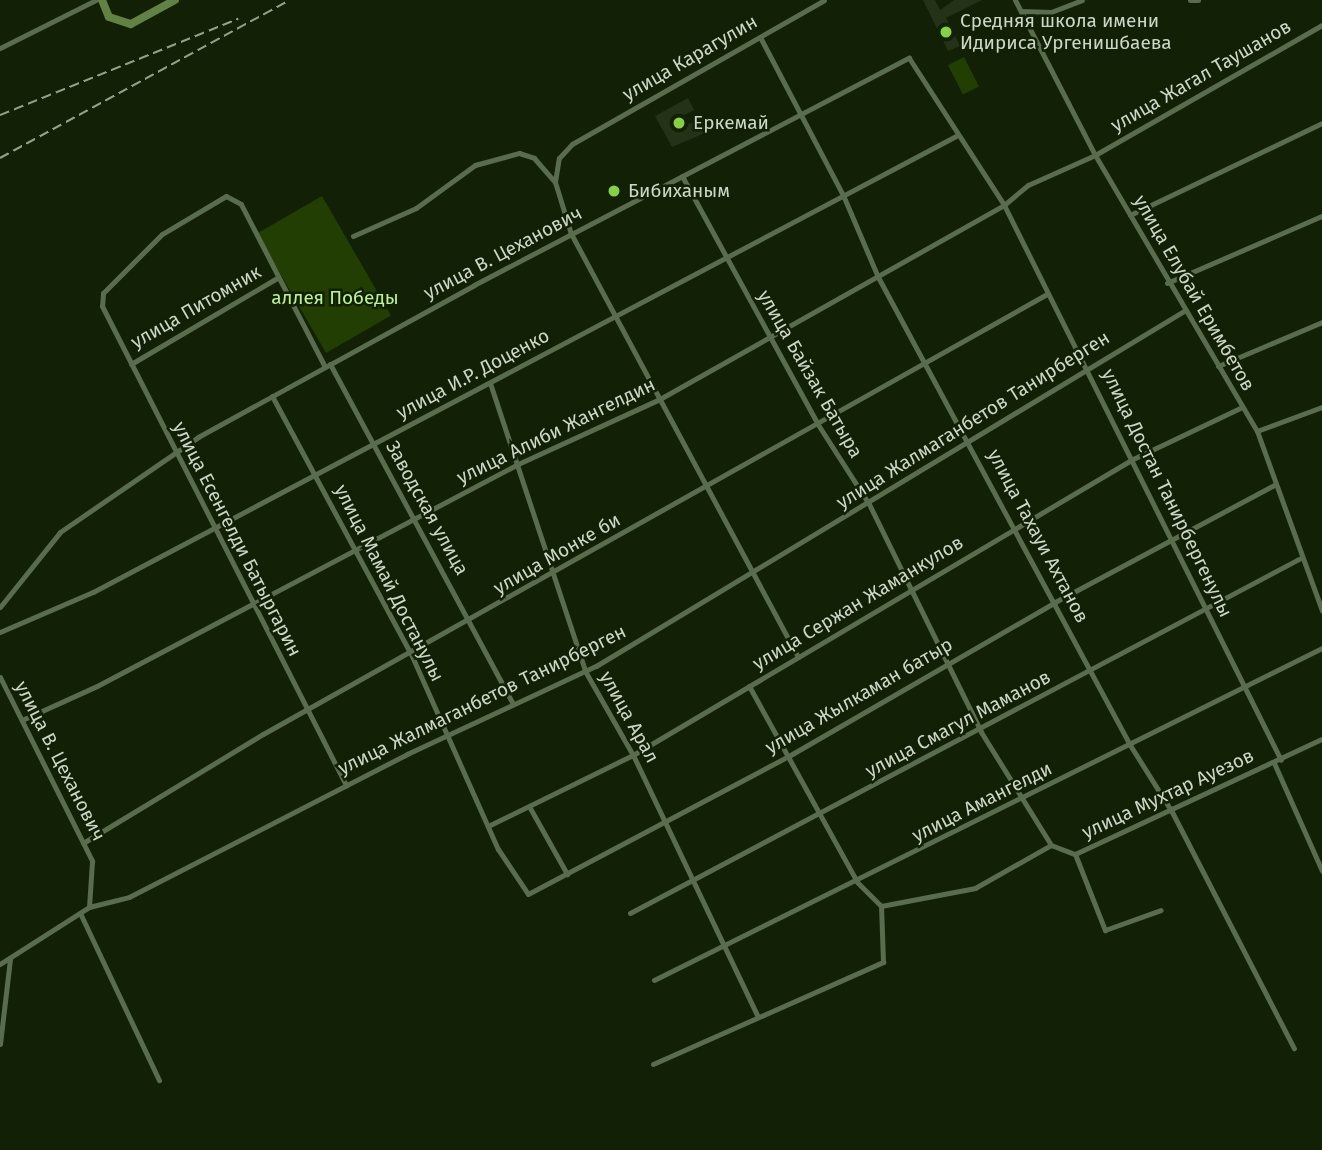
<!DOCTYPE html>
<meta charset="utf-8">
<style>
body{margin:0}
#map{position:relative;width:1322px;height:1150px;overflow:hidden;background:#122006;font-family:"Fira Sans",sans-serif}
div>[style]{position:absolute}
.green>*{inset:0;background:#223e03;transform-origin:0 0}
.building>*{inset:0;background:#243318}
.street>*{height:5px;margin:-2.5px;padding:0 2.5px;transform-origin:2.5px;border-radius:2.5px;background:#5a6c4e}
.secondary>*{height:8px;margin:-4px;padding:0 4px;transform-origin:4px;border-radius:4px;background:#618244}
.rail>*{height:2px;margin-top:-1px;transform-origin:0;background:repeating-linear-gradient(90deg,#949f8c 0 10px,transparent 0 15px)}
.dots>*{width:19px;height:19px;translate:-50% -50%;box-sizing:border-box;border:4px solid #122006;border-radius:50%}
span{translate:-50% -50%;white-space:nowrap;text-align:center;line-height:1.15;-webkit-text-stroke:5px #122006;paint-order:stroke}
.poi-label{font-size:19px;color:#cdd7c7}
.left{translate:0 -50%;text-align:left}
.street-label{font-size:19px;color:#cdd7c7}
.park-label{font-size:19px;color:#bef09a}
</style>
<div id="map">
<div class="green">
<i style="left:964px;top:57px;width:33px;height:18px;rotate:63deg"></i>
<i style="left:322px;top:196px;width:138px;height:75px;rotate:60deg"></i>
</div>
<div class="building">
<i style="clip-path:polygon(923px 0,935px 0,940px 10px,954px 0,982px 0,946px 18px,960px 46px,948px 51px)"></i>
<i style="clip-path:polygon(688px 98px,694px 110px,684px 115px,689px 124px,698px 120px,705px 133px,672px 147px,655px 116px)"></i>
</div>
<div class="street">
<i style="left:1015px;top:0;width:174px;rotate:62.7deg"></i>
<i style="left:1095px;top:155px;width:320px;rotate:59.6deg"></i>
<i style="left:1257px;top:431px;width:191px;rotate:70.1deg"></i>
<i style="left:1190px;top:0;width:8px"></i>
<i style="left:1021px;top:11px;width:30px;rotate:2deg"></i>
<i style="left:1051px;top:12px;width:33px;rotate:-21deg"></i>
<i style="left:760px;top:37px;width:178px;rotate:62.3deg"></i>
<i style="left:843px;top:195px;width:89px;rotate:66.9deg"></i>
<i style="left:878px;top:277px;width:532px;rotate:61.7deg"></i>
<i style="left:1130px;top:745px;width:79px;rotate:57.9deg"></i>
<i style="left:1172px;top:812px;width:266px;rotate:62.7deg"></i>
<i style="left:0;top:48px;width:107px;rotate:-26.6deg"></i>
<i style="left:682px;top:176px;width:281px;rotate:61.3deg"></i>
<i style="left:817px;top:423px;width:96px;rotate:57.3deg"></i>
<i style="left:869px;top:504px;width:254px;rotate:63.8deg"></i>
<i style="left:981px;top:732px;width:133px;rotate:58.2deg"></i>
<i style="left:1130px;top:215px;width:213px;rotate:-25.6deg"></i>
<i style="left:353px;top:236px;width:69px;rotate:-24deg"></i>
<i style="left:416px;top:208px;width:73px;rotate:-36.1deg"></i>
<i style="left:475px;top:165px;width:46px;rotate:-15.3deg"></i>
<i style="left:519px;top:153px;width:16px;rotate:18deg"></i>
<i style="left:534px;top:158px;width:32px;rotate:49deg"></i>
<i style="left:1167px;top:283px;width:169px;rotate:-23.4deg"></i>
<i style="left:131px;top:364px;width:169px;rotate:-30.5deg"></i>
<i style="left:330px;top:364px;width:386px;rotate:61.7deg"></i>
<i style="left:1218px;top:366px;width:113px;rotate:-22.9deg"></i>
<i style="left:325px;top:367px;width:183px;rotate:-117.3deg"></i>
<i style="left:241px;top:204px;width:17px;rotate:-152deg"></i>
<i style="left:226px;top:196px;width:74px;rotate:149.3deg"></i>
<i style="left:162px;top:234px;width:83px;rotate:135deg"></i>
<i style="left:103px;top:293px;width:13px;rotate:94deg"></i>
<i style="left:102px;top:306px;width:538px;rotate:63.01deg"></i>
<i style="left:490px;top:383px;width:303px;rotate:71.7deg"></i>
<i style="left:585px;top:671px;width:97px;rotate:60.3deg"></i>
<i style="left:633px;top:755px;width:288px;rotate:64.5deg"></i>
<i style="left:272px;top:396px;width:293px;rotate:61.7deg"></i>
<i style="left:411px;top:654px;width:214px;rotate:66deg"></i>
<i style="left:498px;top:849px;width:54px;rotate:56.3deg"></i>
<i style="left:528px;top:894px;width:293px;rotate:-27.9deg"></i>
<i style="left:787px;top:757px;width:310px;rotate:-30deg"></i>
<i style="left:1055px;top:602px;width:248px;rotate:-28.1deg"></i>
<i style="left:1257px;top:431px;width:69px;rotate:-20.3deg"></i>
<i style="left:0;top:607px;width:96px;rotate:-51.3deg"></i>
<i style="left:60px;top:532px;width:168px;rotate:-34.5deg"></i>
<i style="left:198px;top:437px;width:315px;rotate:-28.8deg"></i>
<i style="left:474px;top:285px;width:491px;rotate:-27.6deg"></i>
<i style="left:909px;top:58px;width:175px;rotate:57.1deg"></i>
<i style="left:1004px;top:205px;width:620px;rotate:63.48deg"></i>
<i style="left:0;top:632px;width:101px;rotate:-23.3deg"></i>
<i style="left:93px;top:592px;width:976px;rotate:-27.85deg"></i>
<i style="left:798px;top:657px;width:480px;rotate:-118.2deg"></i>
<i style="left:571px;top:234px;width:54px;rotate:-107.1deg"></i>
<i style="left:555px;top:182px;width:24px;rotate:-81deg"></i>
<i style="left:559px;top:158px;width:19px;rotate:-47deg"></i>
<i style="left:572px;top:144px;width:290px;rotate:-29.7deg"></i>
<i style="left:0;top:677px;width:206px;rotate:63.4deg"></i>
<i style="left:92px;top:861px;width:46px;rotate:93.7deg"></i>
<i style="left:749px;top:686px;width:224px;rotate:61.1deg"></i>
<i style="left:857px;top:882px;width:34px;rotate:45deg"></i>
<i style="left:22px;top:720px;width:82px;rotate:-24.4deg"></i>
<i style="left:97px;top:686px;width:476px;rotate:-27.8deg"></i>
<i style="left:518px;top:464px;width:154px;rotate:-24.6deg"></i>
<i style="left:658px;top:400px;width:397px;rotate:-29.4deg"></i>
<i style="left:1004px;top:205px;width:31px;rotate:-40deg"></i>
<i style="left:1028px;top:185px;width:73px;rotate:-24.1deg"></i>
<i style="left:1095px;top:155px;width:262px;rotate:-29.8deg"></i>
<i style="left:1274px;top:763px;width:118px;rotate:66deg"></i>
<i style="left:530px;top:808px;width:76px;rotate:60.7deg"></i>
<i style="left:490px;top:825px;width:159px;rotate:-26.1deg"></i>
<i style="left:633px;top:755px;width:581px;rotate:-30.63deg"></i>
<i style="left:1133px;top:459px;width:121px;rotate:-25.5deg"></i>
<i style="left:83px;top:843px;width:210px;rotate:-31.2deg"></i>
<i style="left:263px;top:734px;width:899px;rotate:-29.3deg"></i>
<i style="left:1075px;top:854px;width:82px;rotate:68.5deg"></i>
<i style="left:1105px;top:930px;width:59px;rotate:-19.7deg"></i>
<i style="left:881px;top:906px;width:96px;rotate:-10.8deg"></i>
<i style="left:975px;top:888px;width:87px;rotate:-29.5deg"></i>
<i style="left:1051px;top:845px;width:26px;rotate:21deg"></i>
<i style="left:1075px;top:854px;width:272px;rotate:-25deg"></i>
<i style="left:80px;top:913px;width:185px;rotate:64.7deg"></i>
<i style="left:630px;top:913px;width:757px;rotate:-27.89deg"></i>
<i style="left:0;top:964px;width:106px;rotate:-32.6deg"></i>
<i style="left:89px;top:907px;width:41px;rotate:-14deg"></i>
<i style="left:129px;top:897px;width:313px;rotate:-27.2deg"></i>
<i style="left:407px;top:754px;width:208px;rotate:-25deg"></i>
<i style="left:596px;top:666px;width:687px;rotate:-31.12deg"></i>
<i style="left:654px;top:980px;width:746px;rotate:-26.43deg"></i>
<i style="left:0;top:1044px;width:86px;rotate:-83.3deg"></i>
<i style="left:653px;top:1064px;width:252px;rotate:-23.9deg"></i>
<i style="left:883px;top:962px;width:56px;rotate:-92deg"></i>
</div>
<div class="secondary">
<i style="left:102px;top:0;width:18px;rotate:68deg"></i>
<i style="left:109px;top:17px;width:23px;rotate:18deg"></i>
<i style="left:131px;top:24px;width:50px;rotate:-28.6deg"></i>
</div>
<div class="rail">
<i style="left:0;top:115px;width:257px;rotate:-22deg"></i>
<i style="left:0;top:158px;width:330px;rotate:-28.6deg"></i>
</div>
<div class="dots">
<i style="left:946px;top:32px;background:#88cf49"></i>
<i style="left:679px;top:123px;background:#88cf49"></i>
<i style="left:614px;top:191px;background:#88cf49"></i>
</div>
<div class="poi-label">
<span class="left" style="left:960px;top:32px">Средняя школа имени<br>Идириса Ургенишбаева</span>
<span class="left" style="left:693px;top:123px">Еркемай</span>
<span class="left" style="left:628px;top:191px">Бибиханым</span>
</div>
<div class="street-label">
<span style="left:690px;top:58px;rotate:-30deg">улица Карагулин</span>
<span style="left:1201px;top:76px;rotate:-30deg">улица Жагал Таушанов</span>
<span style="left:503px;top:253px;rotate:-28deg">улица В. Цеханович</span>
<span style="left:1194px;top:293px;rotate:60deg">улица Елубай Еримбетов</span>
<span style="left:196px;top:307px;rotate:-30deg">улица Питомник</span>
<span style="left:473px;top:374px;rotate:-28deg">улица И.Р. Доценко</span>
<span style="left:810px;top:374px;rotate:60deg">улица Байзак Батыра</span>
<span style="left:973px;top:420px;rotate:-32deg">улица Жалмаганбетов Танирберген</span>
<span style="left:556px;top:431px;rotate:-26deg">улица Алиби Жангелдин</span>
<span style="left:1167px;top:493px;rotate:64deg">улица Достан Танирбергенулы</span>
<span style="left:427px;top:508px;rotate:61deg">Заводская улица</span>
<span style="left:1038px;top:536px;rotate:62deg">улица Тахауи Ахтанов</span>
<span style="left:237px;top:539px;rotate:63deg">улица Есенгелди Батыргарин</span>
<span style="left:557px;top:554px;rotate:-30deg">улица Монке би</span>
<span style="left:389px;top:583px;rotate:63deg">улица Мамай Достанулы</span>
<span style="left:858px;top:603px;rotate:-31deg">улица Сержан Жаманкулов</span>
<span style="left:859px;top:696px;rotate:-30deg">улица Жылкаман батыр</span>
<span style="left:482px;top:700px;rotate:-26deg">улица Жалмаганбетов Танирберген</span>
<span style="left:629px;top:717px;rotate:61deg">улица Арал</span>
<span style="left:958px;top:724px;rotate:-28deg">улица Смагул Маманов</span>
<span style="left:60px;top:761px;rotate:63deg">улица В. Цеханович</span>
<span style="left:1168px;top:794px;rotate:-25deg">улица Мухтар Ауезов</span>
<span style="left:982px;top:802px;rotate:-27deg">улица Амангелди</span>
</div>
<div class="park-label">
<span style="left:335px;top:298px">аллея Победы</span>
</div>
</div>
